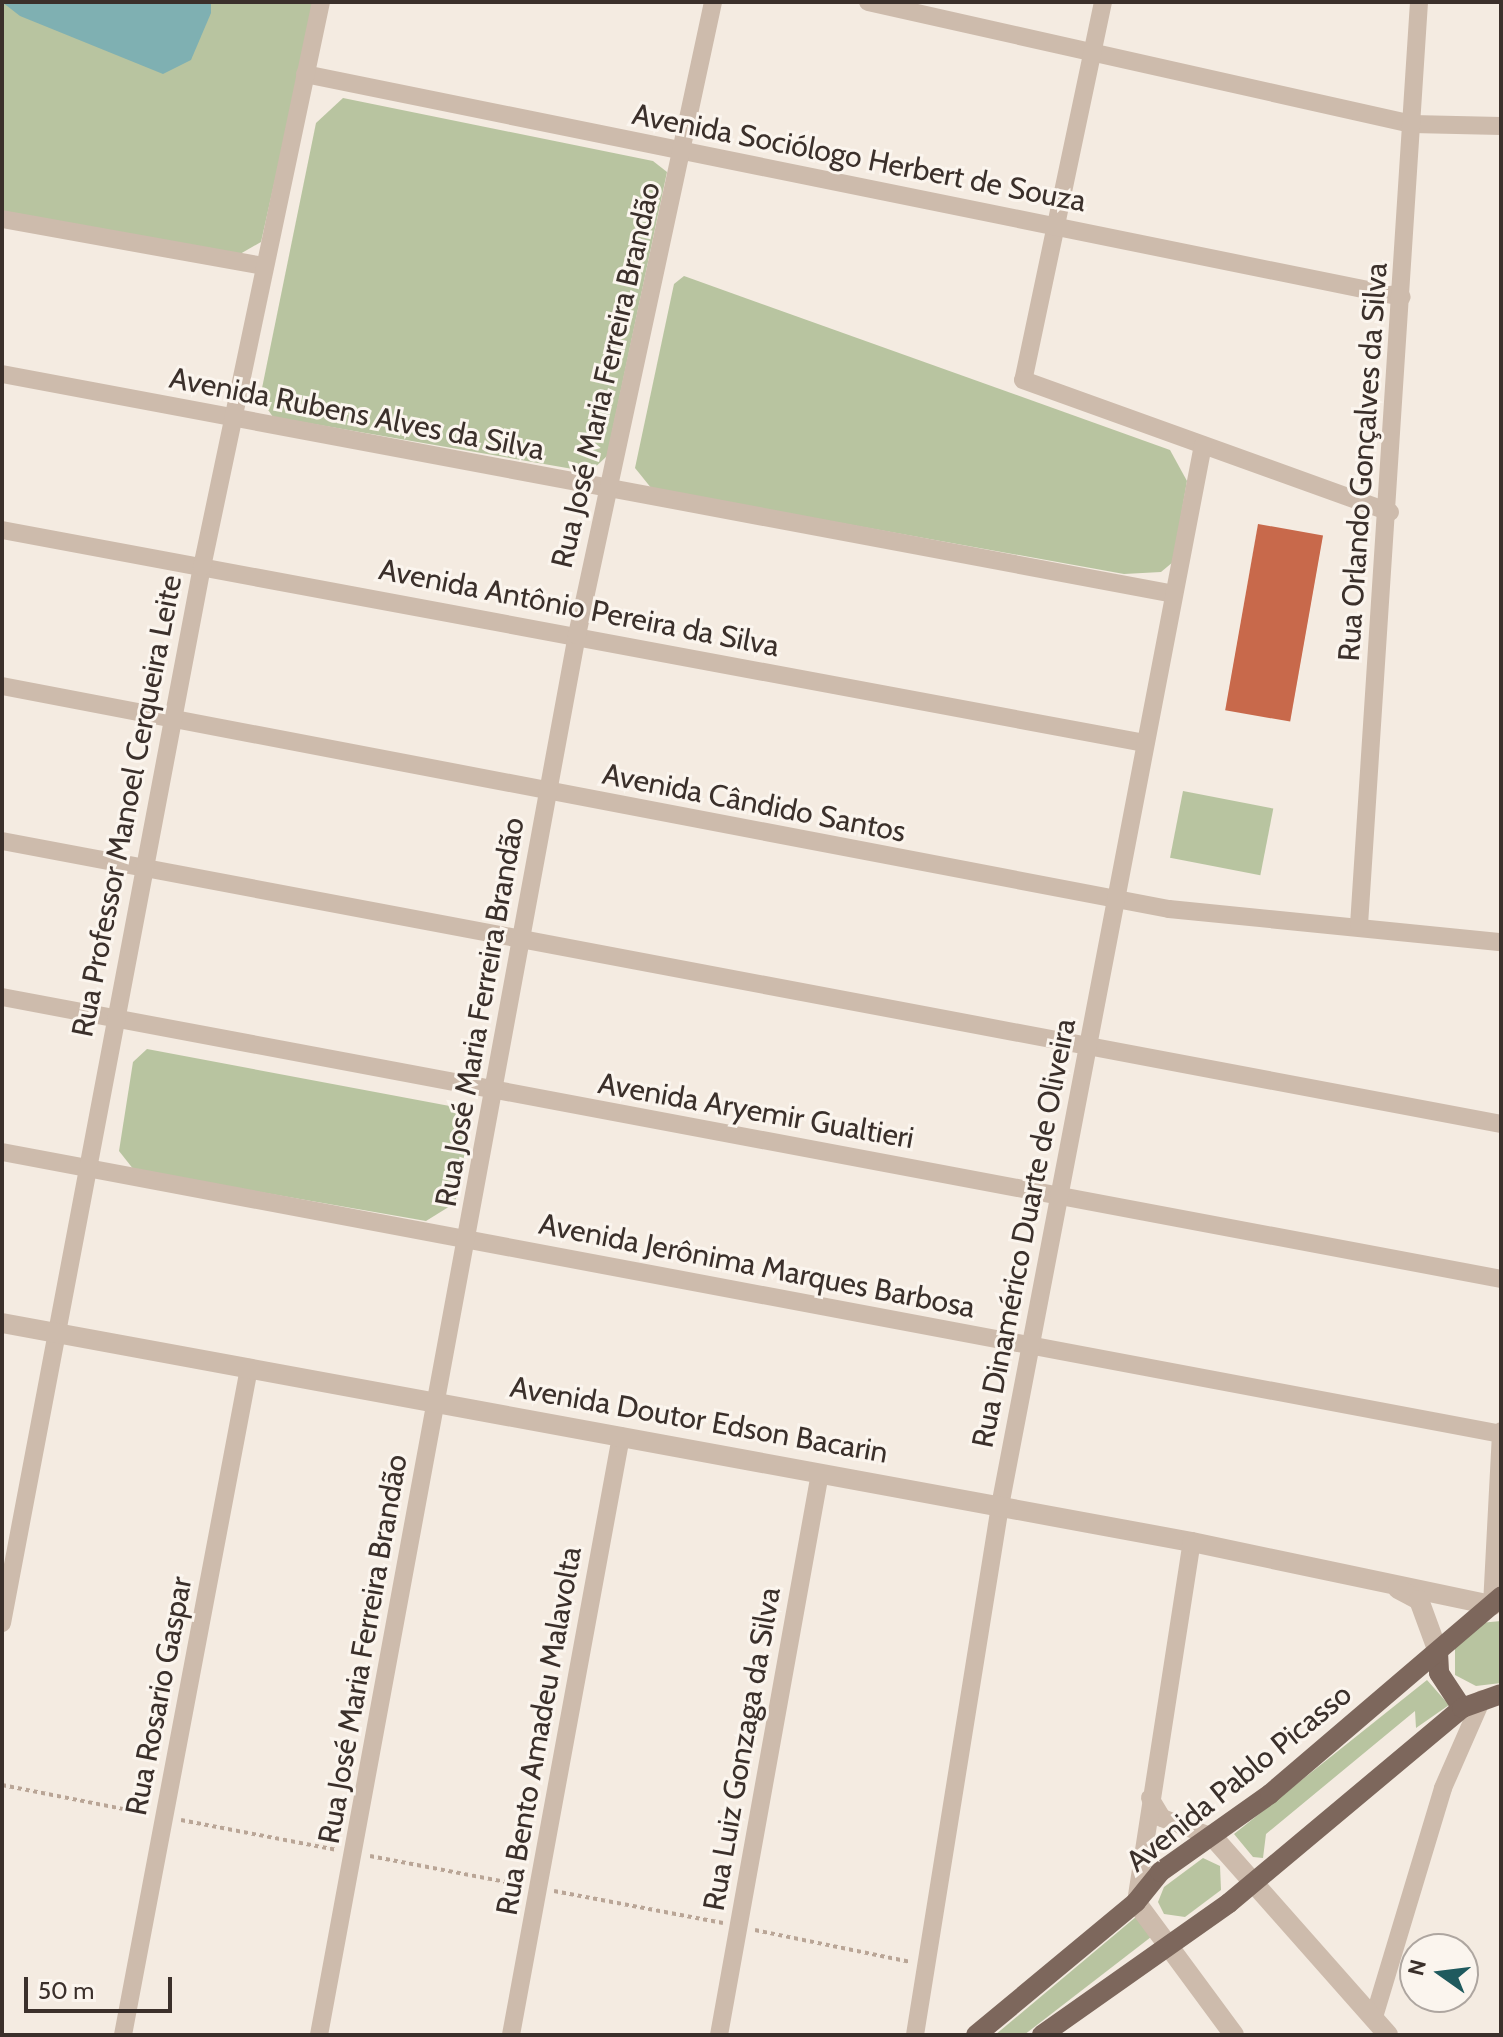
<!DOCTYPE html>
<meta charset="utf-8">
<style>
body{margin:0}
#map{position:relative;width:1503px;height:2037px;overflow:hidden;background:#f4ebe1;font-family:Cabin,sans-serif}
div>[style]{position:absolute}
.green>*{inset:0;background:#b8c4a0;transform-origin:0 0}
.water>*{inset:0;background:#7fb0b2}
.building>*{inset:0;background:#c8694b;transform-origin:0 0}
.path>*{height:4px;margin-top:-2px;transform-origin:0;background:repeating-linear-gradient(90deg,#b9a596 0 4px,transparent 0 8px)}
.minor>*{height:18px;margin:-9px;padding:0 9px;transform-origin:9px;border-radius:9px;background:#cdbbac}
.tertiary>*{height:20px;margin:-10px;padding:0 10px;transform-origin:10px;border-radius:10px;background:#cdbbac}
.primary>*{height:20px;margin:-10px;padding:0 10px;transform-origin:10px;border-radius:10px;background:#7d675c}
span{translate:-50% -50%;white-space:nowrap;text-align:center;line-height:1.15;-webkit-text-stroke:6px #fbf5ee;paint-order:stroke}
.street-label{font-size:30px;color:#3b302b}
.frame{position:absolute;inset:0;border:4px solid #3b302b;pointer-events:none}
.north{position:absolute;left:1399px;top:1933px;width:80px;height:80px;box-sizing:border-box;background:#fbf5ee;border:2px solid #aea6a0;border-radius:50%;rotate:284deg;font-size:22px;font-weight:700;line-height:32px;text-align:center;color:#3b302b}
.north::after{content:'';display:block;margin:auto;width:28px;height:36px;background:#1f5a5e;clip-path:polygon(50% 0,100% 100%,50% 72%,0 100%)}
.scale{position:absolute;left:24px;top:1977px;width:148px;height:36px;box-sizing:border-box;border:4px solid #3b302b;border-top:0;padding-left:10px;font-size:24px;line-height:28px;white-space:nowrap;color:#3b302b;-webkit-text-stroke:6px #fbf5ee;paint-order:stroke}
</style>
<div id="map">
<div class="green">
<i style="clip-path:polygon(2px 2px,315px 2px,261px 242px,240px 254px,2px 214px)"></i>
<i style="clip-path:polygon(343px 98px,653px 161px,667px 172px,607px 456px,590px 472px,273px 417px,260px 398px,316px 123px)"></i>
<i style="clip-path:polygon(684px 276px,1170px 450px,1187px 481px,1173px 562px,1161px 572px,1124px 574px,652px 489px,635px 468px,674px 284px)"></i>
<i style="left:1183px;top:791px;width:92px;height:68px;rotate:11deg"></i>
<i style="clip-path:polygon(147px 1049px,455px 1107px,469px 1136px,455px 1203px,426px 1221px,134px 1170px,119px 1151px,133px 1062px)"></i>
<i style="clip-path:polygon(1501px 1621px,1501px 1683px,1476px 1686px,1455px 1675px,1455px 1646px,1480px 1623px)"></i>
<i style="clip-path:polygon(1427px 1680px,1449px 1705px,1416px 1728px,1415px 1711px,1266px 1834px,1263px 1858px,1253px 1857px,1234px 1834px)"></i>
<i style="clip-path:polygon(1203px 1858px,1220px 1866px,1221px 1890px,1185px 1917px,1164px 1914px,1158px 1902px,1164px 1887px)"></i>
<i style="clip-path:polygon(1137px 1916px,1151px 1937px,1024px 2035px,995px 2035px)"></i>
</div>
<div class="water">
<i style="clip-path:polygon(2px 2px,211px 2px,211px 13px,191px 60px,163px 74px,20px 16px)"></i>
</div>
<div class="building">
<i style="left:1258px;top:524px;width:66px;height:189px;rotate:10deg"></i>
</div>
<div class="path">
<i style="left:2px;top:1785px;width:150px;rotate:11.2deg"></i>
<i style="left:181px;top:1820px;width:159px;rotate:10.9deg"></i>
<i style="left:370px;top:1856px;width:155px;rotate:10.8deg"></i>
<i style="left:554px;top:1891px;width:172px;rotate:10.7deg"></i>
<i style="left:755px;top:1930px;width:159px;rotate:11.6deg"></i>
</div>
<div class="minor">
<i style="left:868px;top:2px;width:558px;rotate:12.64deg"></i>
<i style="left:1412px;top:124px;width:89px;rotate:1.3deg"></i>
<i style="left:1103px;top:2px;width:386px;rotate:101.9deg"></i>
<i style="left:1023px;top:380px;width:390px;rotate:19.8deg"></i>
<i style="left:305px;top:74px;width:1119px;rotate:11.49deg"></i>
<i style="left:2px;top:219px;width:265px;rotate:10.2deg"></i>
<i style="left:2px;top:374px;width:1192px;rotate:10.63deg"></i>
<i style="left:2px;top:530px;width:1163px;rotate:10.56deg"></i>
<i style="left:2px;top:686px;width:1188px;rotate:10.82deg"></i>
<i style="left:1169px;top:909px;width:334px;rotate:5.7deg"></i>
<i style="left:2px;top:841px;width:1525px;rotate:10.69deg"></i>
<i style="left:1359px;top:925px;width:925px;rotate:-86.28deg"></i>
<i style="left:2px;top:997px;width:1525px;rotate:10.65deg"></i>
<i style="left:2px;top:1152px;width:1525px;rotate:10.65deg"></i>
<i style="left:1492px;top:1605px;width:174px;rotate:-87deg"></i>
<i style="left:2px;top:1623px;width:1075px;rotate:-79.28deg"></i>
<i style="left:202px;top:567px;width:577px;rotate:-78.11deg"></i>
<i style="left:1150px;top:1798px;width:23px;rotate:59deg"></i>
<i style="left:1162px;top:1818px;width:54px;rotate:20.4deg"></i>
<i style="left:1136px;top:1902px;width:364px;rotate:-81.2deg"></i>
<i style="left:1374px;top:2017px;width:239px;rotate:-73.2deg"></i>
<i style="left:1443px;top:1788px;width:97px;rotate:-66.3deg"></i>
<i style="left:123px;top:2035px;width:679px;rotate:-79.3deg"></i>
<i style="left:319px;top:2035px;width:1424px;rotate:-79.56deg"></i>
<i style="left:577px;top:635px;width:647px;rotate:-77.87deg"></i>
<i style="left:511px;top:2035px;width:609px;rotate:-79.59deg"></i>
<i style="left:719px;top:2035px;width:571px;rotate:-79.81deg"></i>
<i style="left:915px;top:2035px;width:536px;rotate:-80.87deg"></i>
<i style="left:1000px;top:1506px;width:1080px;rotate:-79.17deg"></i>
</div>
<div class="tertiary">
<i style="left:2px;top:1323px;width:1210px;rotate:10.43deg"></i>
<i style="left:1192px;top:1542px;width:307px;rotate:11.9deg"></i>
<i style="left:1398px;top:1589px;width:24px;rotate:28deg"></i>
<i style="left:1419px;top:1600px;width:55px;rotate:69.9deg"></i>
<i style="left:1213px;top:1837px;width:264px;rotate:48.5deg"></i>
<i style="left:1136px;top:1902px;width:165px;rotate:53.6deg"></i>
</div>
<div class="primary">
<i style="left:1438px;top:1652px;width:21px;rotate:87deg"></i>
<i style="left:1439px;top:1673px;width:42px;rotate:56.7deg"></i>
<i style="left:976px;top:2035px;width:208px;rotate:-39.7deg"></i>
<i style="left:1136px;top:1902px;width:38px;rotate:-51deg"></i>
<i style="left:1160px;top:1872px;width:135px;rotate:-35.3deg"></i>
<i style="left:1270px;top:1794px;width:304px;rotate:-40.5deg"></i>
<i style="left:1042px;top:2035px;width:229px;rotate:-35.2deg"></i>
<i style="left:1229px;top:1903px;width:304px;rotate:-39.9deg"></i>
<i style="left:1462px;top:1708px;width:41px;rotate:-19.7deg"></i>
</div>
<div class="street-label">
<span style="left:859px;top:158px;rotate:11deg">Avenida Sociólogo Herbert de Souza</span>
<span style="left:606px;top:375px;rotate:-77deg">Rua José Maria Ferreira Brandão</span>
<span style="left:357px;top:414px;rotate:11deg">Avenida Rubens Alves da Silva</span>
<span style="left:1363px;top:462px;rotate:-86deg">Rua Orlando Gonçalves da Silva</span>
<span style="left:579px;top:608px;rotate:11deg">Avenida Antônio Pereira da Silva</span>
<span style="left:754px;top:803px;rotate:11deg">Avenida Cândido Santos</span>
<span style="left:127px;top:806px;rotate:-79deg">Rua Professor Manoel Cerqueira Leite</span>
<span style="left:480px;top:1012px;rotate:-80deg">Rua José Maria Ferreira Brandão</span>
<span style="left:756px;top:1111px;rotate:10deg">Avenida Aryemir Gualtieri</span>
<span style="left:1024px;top:1233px;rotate:-79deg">Rua Dinamérico Duarte de Oliveira</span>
<span style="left:757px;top:1266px;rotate:11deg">Avenida Jerônima Marques Barbosa</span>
<span style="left:699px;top:1420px;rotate:10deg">Avenida Doutor Edson Bacarin</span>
<span style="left:363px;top:1649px;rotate:-80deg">Rua José Maria Ferreira Brandão</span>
<span style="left:159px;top:1696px;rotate:-79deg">Rua Rosario Gaspar</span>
<span style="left:539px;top:1731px;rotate:-80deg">Rua Bento Amadeu Malavolta</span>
<span style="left:742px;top:1749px;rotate:-80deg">Rua Luiz Gonzaga da Silva</span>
<span style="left:1239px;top:1778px;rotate:-39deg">Avenida Pablo Picasso</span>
</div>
<div class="frame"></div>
<div class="north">N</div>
<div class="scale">50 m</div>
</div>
